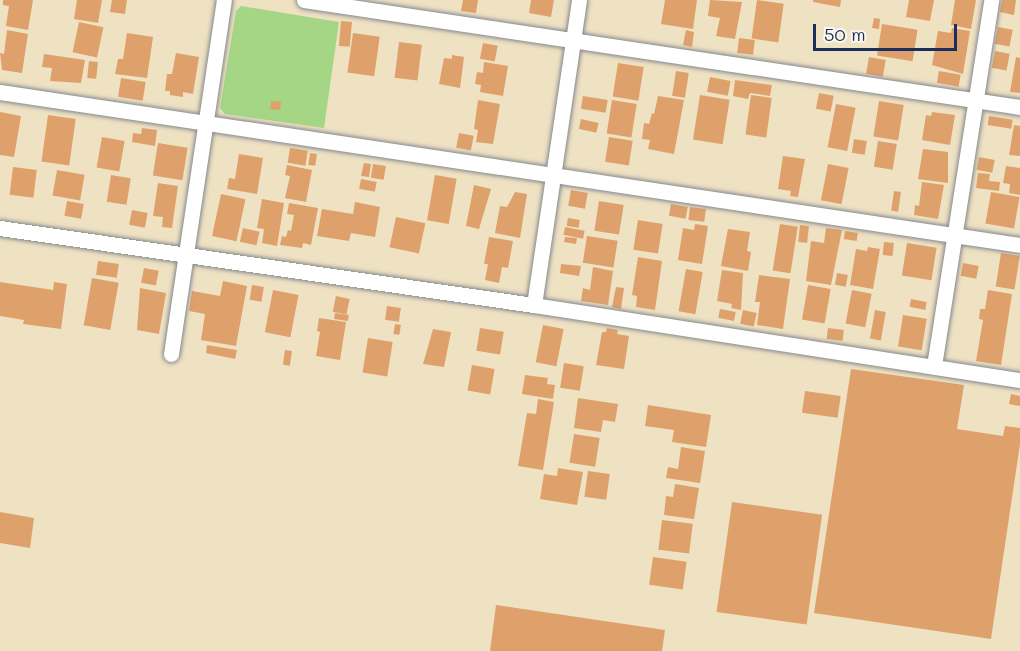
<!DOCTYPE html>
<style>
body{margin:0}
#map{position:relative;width:1020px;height:651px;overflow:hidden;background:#efe2c2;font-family:Mali,sans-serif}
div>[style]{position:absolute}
.green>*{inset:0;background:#a5d685}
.building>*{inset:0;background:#dea16c;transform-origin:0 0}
.roads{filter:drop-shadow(0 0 2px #858890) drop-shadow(0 0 2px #858890)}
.minor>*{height:15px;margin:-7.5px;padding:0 7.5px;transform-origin:7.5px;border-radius:7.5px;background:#fff}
span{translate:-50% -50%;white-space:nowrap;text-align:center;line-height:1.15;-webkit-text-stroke:6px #fbf7ec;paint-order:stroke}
.scale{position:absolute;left:813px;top:24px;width:144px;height:27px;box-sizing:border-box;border:3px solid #1b2f5e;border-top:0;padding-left:8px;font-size:18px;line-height:21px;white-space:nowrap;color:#1b2f5e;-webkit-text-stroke:4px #fbf7ec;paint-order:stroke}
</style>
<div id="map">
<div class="green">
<i style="clip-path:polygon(241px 6px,339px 22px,324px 128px,225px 114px,220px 108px,236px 11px)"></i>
</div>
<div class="building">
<i style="clip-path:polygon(3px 0,33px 0,28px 30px,6px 26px,9px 6px,3px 5px)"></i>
<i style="clip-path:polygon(77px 0,102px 0,98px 23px,74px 19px)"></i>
<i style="clip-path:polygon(112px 0,127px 0,125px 14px,110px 12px)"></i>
<i style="clip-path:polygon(463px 0,478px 0,476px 13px,461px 11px)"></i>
<i style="clip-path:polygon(531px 0,554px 0,551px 17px,529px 13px)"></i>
<i style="clip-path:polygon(665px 0,697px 0,693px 29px,661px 24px)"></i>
<i style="clip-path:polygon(710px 0,742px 2px,735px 39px,716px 36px,720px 18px,708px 16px)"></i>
<i style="left:757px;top:0;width:27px;height:39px;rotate:8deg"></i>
<i style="clip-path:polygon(813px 0,841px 0,840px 7px,813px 2px)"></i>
<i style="clip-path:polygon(909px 0,934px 0,930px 21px,906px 17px)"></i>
<i style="clip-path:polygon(955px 0,976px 0,971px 29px,951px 25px)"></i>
<i style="clip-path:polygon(1002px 0,1016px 0,1014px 15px,1000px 12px)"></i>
<i style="clip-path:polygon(874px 18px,880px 19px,879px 29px,872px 28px)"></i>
<i style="left:341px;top:21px;width:11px;height:25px;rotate:5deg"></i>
<i style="left:79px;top:22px;width:25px;height:31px;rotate:12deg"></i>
<i style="left:882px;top:24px;width:36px;height:32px;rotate:9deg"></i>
<i style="left:998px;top:27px;width:15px;height:17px;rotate:11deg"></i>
<i style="clip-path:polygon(952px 28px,970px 31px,963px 74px,932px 65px,938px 31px,951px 33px)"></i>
<i style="clip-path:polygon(7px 30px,28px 34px,22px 73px,2px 70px,0 53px,4px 54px)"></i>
<i style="clip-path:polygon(686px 30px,694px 32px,692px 47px,683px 45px)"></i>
<i style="clip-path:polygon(127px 33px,153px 37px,147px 78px,115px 74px,118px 59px,123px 59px)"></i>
<i style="left:353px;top:33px;width:27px;height:40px;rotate:8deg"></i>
<i style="left:739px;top:38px;width:16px;height:15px;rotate:7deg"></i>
<i style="left:399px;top:42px;width:23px;height:36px;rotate:7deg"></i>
<i style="left:483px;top:43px;width:15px;height:16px;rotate:11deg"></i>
<i style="left:995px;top:51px;width:15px;height:17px;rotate:11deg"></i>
<i style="clip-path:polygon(176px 53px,199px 57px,193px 94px,183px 92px,183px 97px,170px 95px,170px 91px,165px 91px,167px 74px,172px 74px)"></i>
<i style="clip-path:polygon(44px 54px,85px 60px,81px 83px,50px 81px,52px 68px,42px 67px)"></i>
<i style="clip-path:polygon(452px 55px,464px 57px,460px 88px,439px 84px,444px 58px,452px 59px)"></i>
<i style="left:869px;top:57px;width:17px;height:17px;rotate:10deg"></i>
<i style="clip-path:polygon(1016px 57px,1020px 58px,1020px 93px,1010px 92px)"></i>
<i style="left:89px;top:61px;width:9px;height:17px;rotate:6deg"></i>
<i style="clip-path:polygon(484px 62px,508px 66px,503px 96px,480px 92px,481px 85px,475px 84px,477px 72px,483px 73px)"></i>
<i style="left:618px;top:63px;width:26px;height:34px;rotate:9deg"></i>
<i style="left:676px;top:71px;width:13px;height:25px;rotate:9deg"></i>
<i style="left:939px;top:71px;width:22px;height:12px;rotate:10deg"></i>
<i style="left:710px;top:77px;width:21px;height:15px;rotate:11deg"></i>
<i style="left:121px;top:78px;width:25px;height:19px;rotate:9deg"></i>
<i style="clip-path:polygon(735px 80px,772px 85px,770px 96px,750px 93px,748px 99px,733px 96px)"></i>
<i style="left:819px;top:93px;width:15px;height:16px;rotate:11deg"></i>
<i style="left:700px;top:95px;width:30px;height:45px;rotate:9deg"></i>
<i style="left:751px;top:95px;width:21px;height:40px;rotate:8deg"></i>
<i style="left:583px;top:96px;width:25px;height:13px;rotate:9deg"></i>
<i style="clip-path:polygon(658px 96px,684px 100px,674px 154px,648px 149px,650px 140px,642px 139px,644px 123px,649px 124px,652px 113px,654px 114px)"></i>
<i style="clip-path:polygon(478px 100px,500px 104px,493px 144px,476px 142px,478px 130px,474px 129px)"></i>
<i style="left:612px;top:100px;width:25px;height:34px;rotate:9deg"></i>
<i style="left:271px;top:101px;width:10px;height:8px;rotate:6deg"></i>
<i style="left:879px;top:101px;width:25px;height:36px;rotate:9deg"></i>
<i style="left:836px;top:104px;width:20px;height:44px;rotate:11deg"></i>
<i style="clip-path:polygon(0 112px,21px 116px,14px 157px,0 155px)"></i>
<i style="clip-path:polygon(932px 112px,955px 115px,950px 145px,922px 140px,926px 115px,931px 116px)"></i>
<i style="left:48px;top:115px;width:28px;height:47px;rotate:8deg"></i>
<i style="left:989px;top:116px;width:24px;height:9px;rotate:9deg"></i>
<i style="left:581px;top:119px;width:18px;height:10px;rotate:13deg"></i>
<i style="clip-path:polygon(1014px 125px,1020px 126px,1020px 156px,1009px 155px)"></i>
<i style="clip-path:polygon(142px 128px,157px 130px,155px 146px,132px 142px,133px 133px,141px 134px)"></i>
<i style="left:459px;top:133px;width:15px;height:15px;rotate:11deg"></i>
<i style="left:102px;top:137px;width:23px;height:31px;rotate:10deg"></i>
<i style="left:609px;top:137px;width:24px;height:25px;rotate:9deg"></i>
<i style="left:854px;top:139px;width:13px;height:14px;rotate:9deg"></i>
<i style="left:878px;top:141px;width:19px;height:26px;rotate:9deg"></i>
<i style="left:158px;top:143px;width:30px;height:33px;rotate:9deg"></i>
<i style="left:290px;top:148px;width:18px;height:15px;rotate:9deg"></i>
<i style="clip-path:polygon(923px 149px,948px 152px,948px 183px,918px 179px)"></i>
<i style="left:310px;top:153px;width:7px;height:12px;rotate:8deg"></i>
<i style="clip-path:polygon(239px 154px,263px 158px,257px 194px,227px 189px,229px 178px,235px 179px)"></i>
<i style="clip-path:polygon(783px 156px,805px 159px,798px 197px,790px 196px,791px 191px,778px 189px)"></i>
<i style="left:979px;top:157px;width:16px;height:13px;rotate:11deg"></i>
<i style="clip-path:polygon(364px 163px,371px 164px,369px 177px,361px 176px)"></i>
<i style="left:373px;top:164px;width:13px;height:14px;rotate:9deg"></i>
<i style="left:828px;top:164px;width:21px;height:37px;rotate:11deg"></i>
<i style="clip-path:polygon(287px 165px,312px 170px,306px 202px,285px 198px,290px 176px,285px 175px)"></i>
<i style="clip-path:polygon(1006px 166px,1020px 168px,1020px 195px,1009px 193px,1010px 184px,1003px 183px)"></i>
<i style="left:13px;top:167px;width:24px;height:28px;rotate:7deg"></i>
<i style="left:57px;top:170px;width:28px;height:26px;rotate:10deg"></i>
<i style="clip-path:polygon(978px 173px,990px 174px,989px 181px,1000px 182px,999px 191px,976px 188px)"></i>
<i style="left:111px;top:175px;width:20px;height:27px;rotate:9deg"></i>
<i style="left:435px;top:175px;width:22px;height:46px;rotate:10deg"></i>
<i style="left:361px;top:179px;width:16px;height:10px;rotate:11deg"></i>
<i style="clip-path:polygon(922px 182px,944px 185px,938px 219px,914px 215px,915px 205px,919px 206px)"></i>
<i style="clip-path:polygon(158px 183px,178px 186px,172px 228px,162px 227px,163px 217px,153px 216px)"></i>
<i style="clip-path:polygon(474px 185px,491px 189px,479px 229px,466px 226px)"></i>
<i style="left:571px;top:190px;width:17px;height:16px;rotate:10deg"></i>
<i style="left:894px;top:191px;width:7px;height:20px;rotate:8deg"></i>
<i style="clip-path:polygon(515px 192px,527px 194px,520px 238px,495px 233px,500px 206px,507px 207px)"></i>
<i style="left:991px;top:192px;width:29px;height:32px;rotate:10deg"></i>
<i style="left:221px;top:194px;width:25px;height:43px;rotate:12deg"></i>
<i style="clip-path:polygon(262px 199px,284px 203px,277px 246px,262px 243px,264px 229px,257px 228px)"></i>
<i style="left:67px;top:201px;width:17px;height:15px;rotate:10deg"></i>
<i style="left:599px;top:201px;width:25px;height:30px;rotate:9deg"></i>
<i style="clip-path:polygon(355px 202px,380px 207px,375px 237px,351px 233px,349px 241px,317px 236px,322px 209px,353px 214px)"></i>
<i style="clip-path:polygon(289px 203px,318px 208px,311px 245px,303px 243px,302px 248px,280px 245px,282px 236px,286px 237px,288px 230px,291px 231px,294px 215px,287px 214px)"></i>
<i style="left:671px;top:204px;width:17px;height:12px;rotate:10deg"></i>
<i style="left:690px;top:207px;width:16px;height:13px;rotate:7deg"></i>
<i style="left:132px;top:210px;width:16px;height:15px;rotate:11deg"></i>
<i style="left:396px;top:217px;width:30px;height:31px;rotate:12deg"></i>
<i style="left:568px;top:218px;width:12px;height:8px;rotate:9deg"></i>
<i style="left:638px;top:220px;width:25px;height:30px;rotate:9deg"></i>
<i style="clip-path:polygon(695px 224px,708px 226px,702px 264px,678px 260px,683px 228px,694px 230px)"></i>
<i style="left:780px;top:224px;width:18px;height:47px;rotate:9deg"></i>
<i style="left:800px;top:225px;width:9px;height:17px;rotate:6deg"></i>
<i style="left:565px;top:227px;width:20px;height:8px;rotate:11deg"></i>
<i style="left:243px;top:228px;width:17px;height:14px;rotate:13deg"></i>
<i style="clip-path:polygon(826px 228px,842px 230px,831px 285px,806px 281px,811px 241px,824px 243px)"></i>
<i style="clip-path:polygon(728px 229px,750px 232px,747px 251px,751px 252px,748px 271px,721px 266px)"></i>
<i style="left:845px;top:231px;width:13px;height:8px;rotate:9deg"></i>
<i style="left:587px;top:236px;width:31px;height:27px;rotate:9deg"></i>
<i style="clip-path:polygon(489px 237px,513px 241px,508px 268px,502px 267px,499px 283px,485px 280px,488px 264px,484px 264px)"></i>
<i style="clip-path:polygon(565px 237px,577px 238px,576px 244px,564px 242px)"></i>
<i style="left:884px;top:242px;width:10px;height:13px;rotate:6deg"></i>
<i style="left:907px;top:243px;width:30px;height:33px;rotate:9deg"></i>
<i style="clip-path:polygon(868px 247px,880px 249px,873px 289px,850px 285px,856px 249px,867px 251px)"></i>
<i style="left:1001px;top:253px;width:19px;height:34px;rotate:9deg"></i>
<i style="clip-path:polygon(638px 257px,662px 261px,655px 310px,636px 307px,637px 296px,632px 295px)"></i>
<i style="left:98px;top:261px;width:21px;height:14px;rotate:8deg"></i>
<i style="left:963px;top:263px;width:16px;height:13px;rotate:11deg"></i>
<i style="clip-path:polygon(561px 264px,581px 266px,579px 276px,560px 273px)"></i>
<i style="clip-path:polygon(593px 267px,613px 271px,608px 305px,581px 301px,583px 288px,590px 290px)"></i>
<i style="left:144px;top:268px;width:15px;height:15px;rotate:11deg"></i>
<i style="left:686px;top:269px;width:17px;height:43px;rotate:10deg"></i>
<i style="clip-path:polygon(722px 270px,743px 273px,741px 310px,731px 308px,732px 304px,717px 301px)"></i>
<i style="left:837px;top:273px;width:11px;height:12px;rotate:10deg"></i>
<i style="clip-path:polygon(759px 275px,790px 279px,783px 329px,757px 325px,760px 302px,755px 302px)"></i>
<i style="left:92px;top:278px;width:27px;height:48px;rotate:10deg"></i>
<i style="clip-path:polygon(223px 281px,247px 286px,236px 346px,201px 340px,205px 314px,189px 311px,192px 291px,220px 296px)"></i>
<i style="clip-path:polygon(0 282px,53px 290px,54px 282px,67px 284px,61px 329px,23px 324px,24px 320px,0 316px)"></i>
<i style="left:252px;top:285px;width:12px;height:15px;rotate:9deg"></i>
<i style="left:808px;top:285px;width:23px;height:35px;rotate:10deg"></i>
<i style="clip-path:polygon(616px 287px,624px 288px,621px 309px,612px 307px)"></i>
<i style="clip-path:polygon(140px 288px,166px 293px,159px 334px,137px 330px)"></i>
<i style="left:273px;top:290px;width:26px;height:43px;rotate:11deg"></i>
<i style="left:852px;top:290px;width:20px;height:34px;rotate:11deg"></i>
<i style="clip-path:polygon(988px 290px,1012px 294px,1001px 365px,976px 361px,983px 320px,979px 319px,980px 309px,985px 309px)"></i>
<i style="left:336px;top:296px;width:14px;height:16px;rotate:12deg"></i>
<i style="left:911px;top:299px;width:16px;height:8px;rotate:11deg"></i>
<i style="left:387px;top:306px;width:14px;height:14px;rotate:8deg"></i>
<i style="left:720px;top:309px;width:16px;height:9px;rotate:11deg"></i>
<i style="left:743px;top:310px;width:14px;height:14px;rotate:12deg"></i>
<i style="left:875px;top:310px;width:11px;height:29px;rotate:10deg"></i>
<i style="left:335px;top:313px;width:14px;height:6px;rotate:8deg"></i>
<i style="left:903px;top:315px;width:24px;height:32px;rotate:9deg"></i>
<i style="clip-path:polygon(319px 318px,346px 322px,340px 360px,316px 356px,320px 332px,317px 331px)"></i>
<i style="left:395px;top:324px;width:6px;height:10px;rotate:9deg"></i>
<i style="left:543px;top:325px;width:21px;height:38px;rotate:11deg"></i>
<i style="left:480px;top:328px;width:24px;height:23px;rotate:9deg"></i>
<i style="clip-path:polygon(607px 328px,618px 330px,617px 334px,629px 336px,624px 369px,596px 365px,602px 332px,606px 332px)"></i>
<i style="left:828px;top:328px;width:16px;height:11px;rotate:7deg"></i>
<i style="clip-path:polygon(433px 329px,451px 332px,444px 367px,423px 364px)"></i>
<i style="left:368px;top:338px;width:25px;height:35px;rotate:9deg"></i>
<i style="clip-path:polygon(207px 345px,237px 350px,235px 359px,206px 353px)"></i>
<i style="left:285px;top:350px;width:7px;height:15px;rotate:8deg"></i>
<i style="left:564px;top:363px;width:20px;height:25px;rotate:9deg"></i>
<i style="left:472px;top:365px;width:23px;height:26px;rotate:10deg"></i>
<i style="clip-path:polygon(851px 369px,964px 385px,957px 429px,1003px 436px,1005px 426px,1020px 428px,1020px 444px,991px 639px,814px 613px)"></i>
<i style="clip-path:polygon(525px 375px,548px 378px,547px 384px,555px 385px,553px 399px,522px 394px)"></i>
<i style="left:805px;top:391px;width:36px;height:22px;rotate:8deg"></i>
<i style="clip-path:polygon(1011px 394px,1020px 396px,1020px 406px,1009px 404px)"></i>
<i style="clip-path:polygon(578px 398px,618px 404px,615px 422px,603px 420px,601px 432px,574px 428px)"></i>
<i style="clip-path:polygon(538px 399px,554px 402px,543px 470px,518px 466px,527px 413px,536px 414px)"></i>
<i style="clip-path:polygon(648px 405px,711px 415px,706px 447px,672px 442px,674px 430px,645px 426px)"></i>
<i style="left:574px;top:434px;width:26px;height:29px;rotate:9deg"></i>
<i style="clip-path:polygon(681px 447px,705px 451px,700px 483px,666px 478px,668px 467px,678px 469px)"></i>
<i style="clip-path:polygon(558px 468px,583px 472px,577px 505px,540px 499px,544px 474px,557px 476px)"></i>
<i style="left:588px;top:471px;width:22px;height:26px;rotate:8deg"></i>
<i style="clip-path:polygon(675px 484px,699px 488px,694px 519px,664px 515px,666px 496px,673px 497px)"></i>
<i style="left:732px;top:502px;width:91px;height:111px;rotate:8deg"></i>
<i style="clip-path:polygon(0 512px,34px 518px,30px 548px,0 543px)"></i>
<i style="left:662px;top:520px;width:31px;height:30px;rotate:7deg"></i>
<i style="left:653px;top:557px;width:34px;height:28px;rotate:8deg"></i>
<i style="clip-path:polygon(496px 605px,665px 630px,662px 651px,490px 651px)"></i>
</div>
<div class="roads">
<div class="minor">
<i style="left:304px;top:0;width:724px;rotate:8.5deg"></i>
<i style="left:0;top:92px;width:1031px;rotate:8.53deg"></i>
<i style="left:0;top:228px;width:540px;rotate:8.21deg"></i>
<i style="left:534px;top:305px;width:492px;rotate:8.8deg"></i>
<i style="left:534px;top:305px;width:308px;rotate:-81.6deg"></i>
<i style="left:171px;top:354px;width:358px;rotate:-81.5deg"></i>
<i style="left:934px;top:366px;width:370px;rotate:-81.1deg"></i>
</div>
</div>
<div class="scale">50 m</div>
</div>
